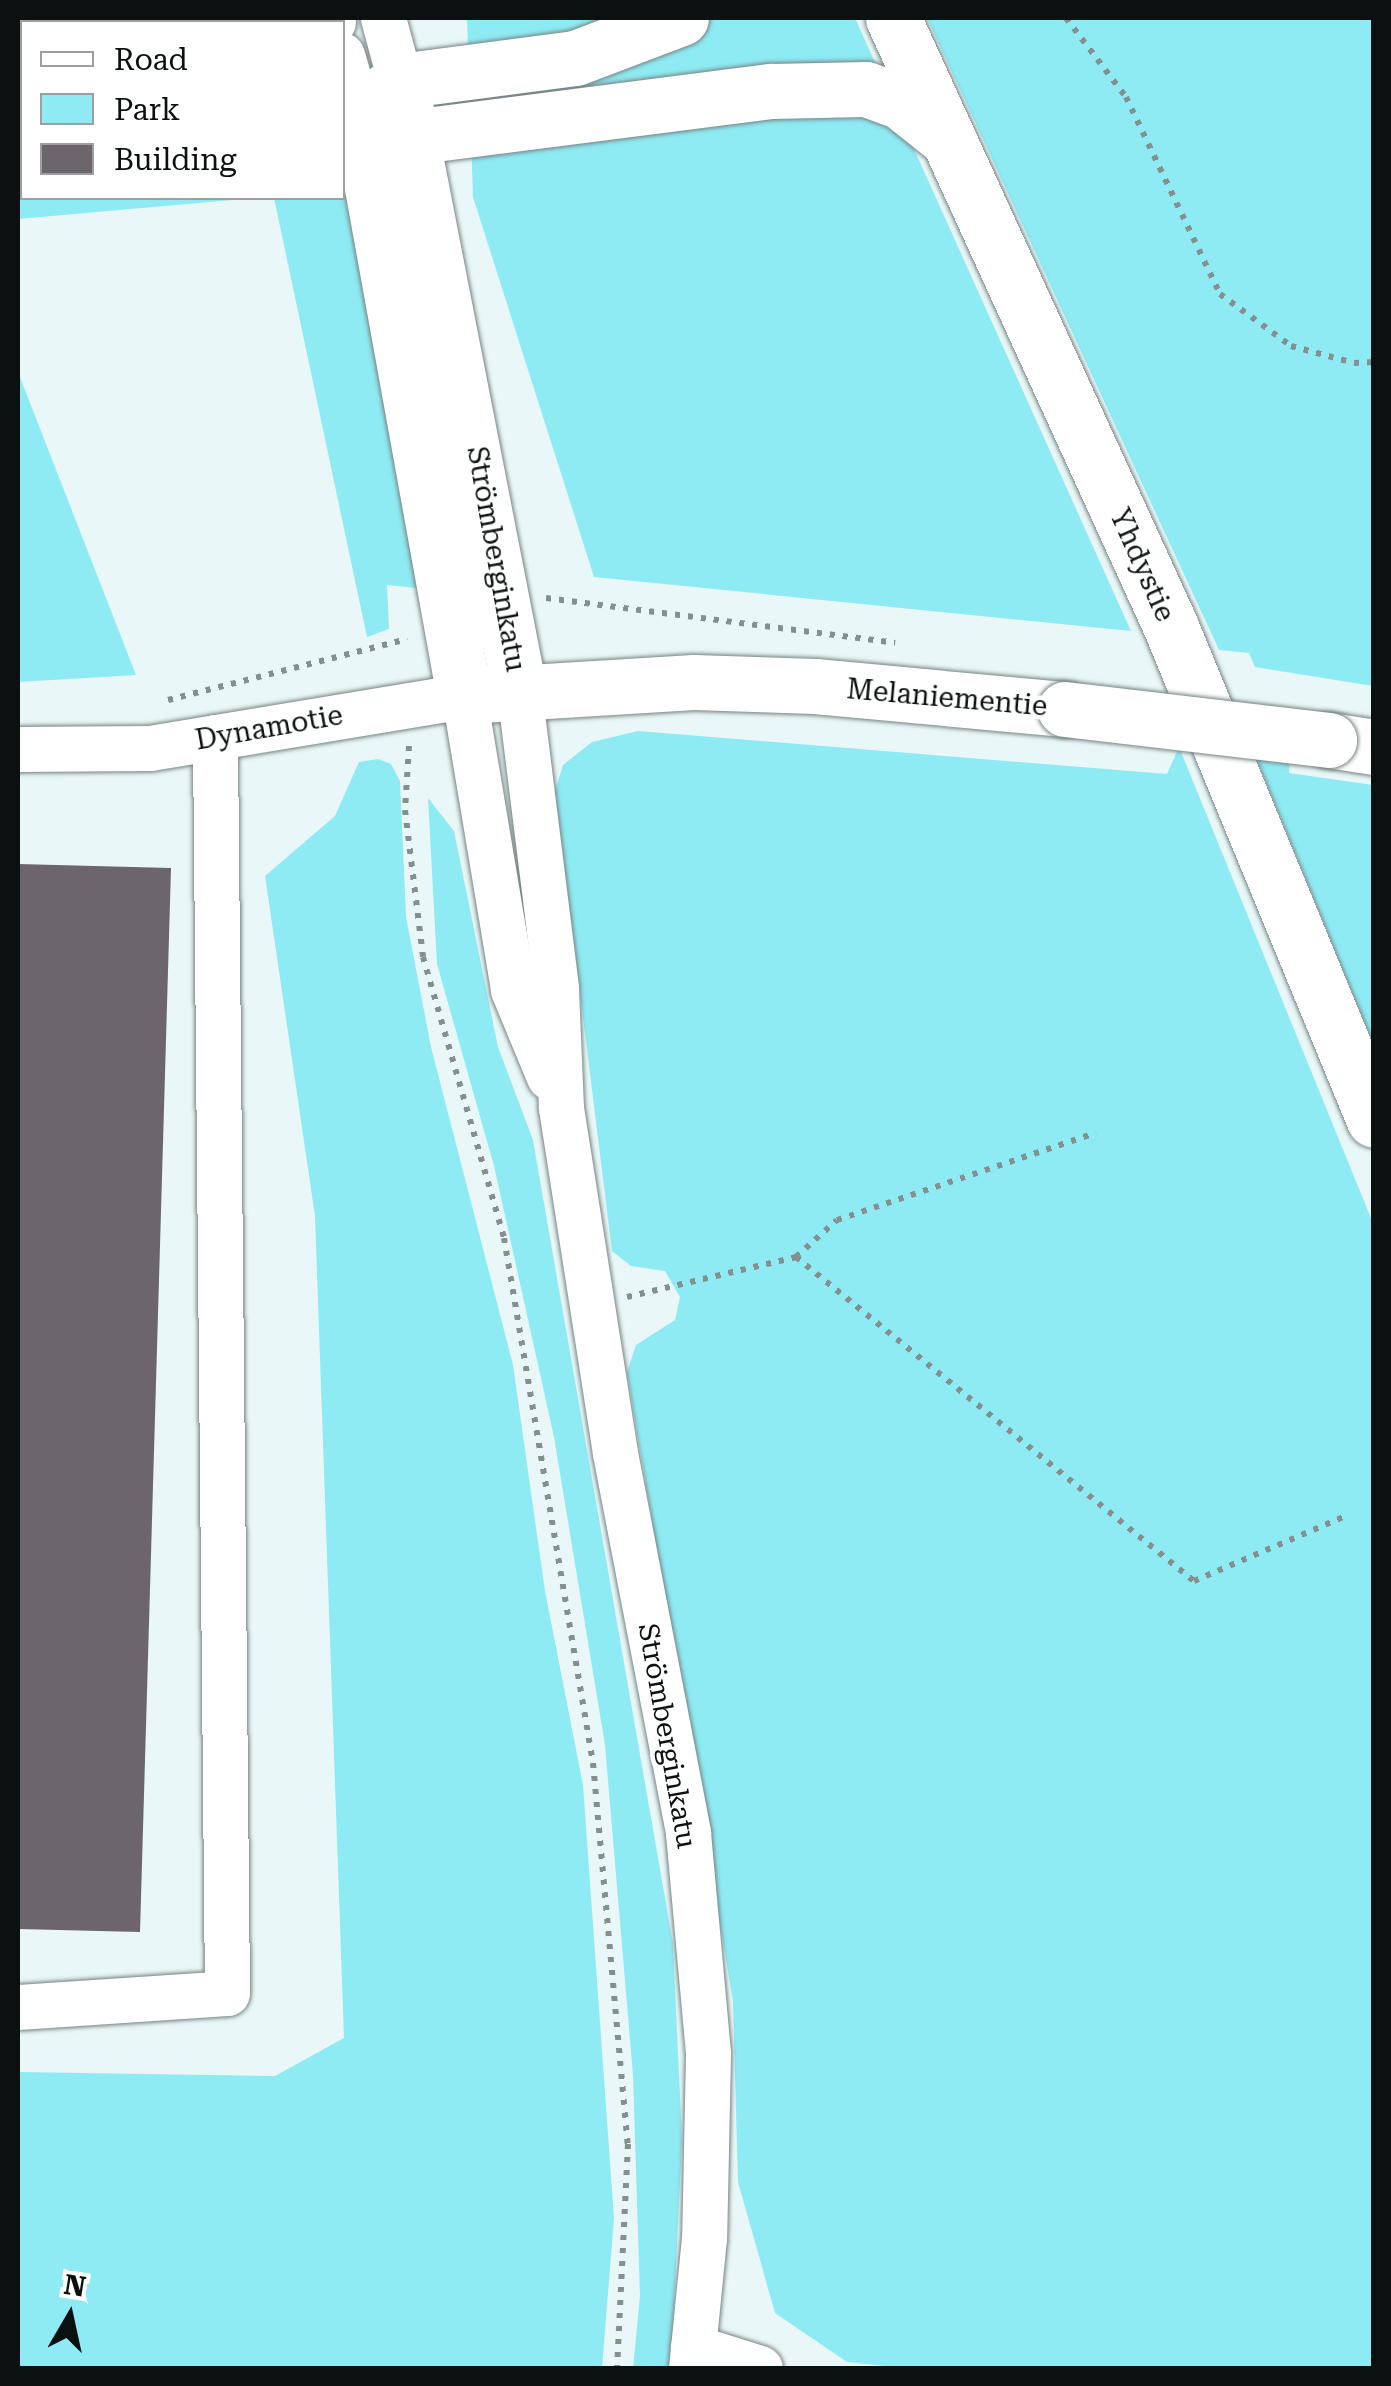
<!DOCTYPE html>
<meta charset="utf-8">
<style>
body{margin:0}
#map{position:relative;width:1391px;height:2386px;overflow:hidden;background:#e9f7f8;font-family:"Roboto Serif",serif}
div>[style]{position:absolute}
.green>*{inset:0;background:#8eebf3}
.building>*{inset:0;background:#6d656c}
.path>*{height:6px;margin-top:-3px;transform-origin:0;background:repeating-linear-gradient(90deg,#858f8f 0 5px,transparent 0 13px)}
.roads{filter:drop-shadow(0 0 2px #778384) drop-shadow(0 0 2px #778384)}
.minor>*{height:45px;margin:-22.5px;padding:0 22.5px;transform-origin:22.5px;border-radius:22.5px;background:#fff}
.major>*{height:55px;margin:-27.5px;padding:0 27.5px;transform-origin:27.5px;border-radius:27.5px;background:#fff}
.highway>*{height:55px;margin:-27.5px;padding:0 27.5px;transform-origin:27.5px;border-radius:27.5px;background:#fff}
.bridges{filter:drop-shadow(0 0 2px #778384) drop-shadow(0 0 2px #778384)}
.major-bridge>*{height:55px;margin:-27.5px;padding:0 27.5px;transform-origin:27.5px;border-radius:27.5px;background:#fff}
span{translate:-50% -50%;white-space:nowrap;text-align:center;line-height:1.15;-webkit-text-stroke:9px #fff;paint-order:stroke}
.street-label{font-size:28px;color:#0b1010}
.frame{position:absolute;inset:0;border:20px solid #0b1010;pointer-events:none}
.legend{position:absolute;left:20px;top:20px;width:325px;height:180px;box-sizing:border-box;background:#fff;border:2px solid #9d9f9f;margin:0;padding:12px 18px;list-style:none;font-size:30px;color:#0b1010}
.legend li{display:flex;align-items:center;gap:20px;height:50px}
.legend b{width:50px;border:2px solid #9d9f9f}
.north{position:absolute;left:20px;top:2266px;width:100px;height:100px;-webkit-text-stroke:8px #fff;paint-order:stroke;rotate:9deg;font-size:28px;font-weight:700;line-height:40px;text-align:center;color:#0b1010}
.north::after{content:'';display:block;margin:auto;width:35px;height:45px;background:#0b1010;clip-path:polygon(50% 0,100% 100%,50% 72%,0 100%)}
</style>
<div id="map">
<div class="green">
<i style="clip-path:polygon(18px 18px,34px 22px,22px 22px,22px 198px,255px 198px,18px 219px)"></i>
<i style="clip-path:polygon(467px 18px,855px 18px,1131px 631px,594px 577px,473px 197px)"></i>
<i style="clip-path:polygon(927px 18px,1373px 18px,1373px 686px,1255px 667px,1249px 653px,1219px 650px)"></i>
<i style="clip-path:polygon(343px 164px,436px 590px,387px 585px,389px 629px,367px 637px,274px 198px,342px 198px)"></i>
<i style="clip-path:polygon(18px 372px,136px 675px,18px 682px)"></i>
<i style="clip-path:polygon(638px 731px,1167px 774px,1179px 747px,1373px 1223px,1373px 2368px,903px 2368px,847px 2362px,775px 2313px,738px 2182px,733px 2001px,627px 1372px,636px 1345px,675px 1320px,680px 1297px,665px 1271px,631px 1266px,612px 1251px,555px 791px,563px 765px,592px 742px)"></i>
<i style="clip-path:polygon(1255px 755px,1290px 757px,1289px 773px,1373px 785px,1373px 1043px)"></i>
<i style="clip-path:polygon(378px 759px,391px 764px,400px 781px,406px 917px,431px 1047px,513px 1365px,545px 1591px,583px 1785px,614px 2218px,602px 2368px,18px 2368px,18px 2072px,275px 2076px,344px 2038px,315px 1216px,265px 876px,335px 816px,359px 762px)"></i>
<i style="clip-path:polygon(428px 798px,454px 831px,498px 1047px,533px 1140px,673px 1944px,682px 2140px,671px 2368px,633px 2368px,640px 2296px,633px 2075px,605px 1745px,554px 1437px,494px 1166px,437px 964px)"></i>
</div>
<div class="building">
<i style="clip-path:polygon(18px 864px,171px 868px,140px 1932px,18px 1929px)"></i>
</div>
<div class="path">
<i style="left:281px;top:18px;width:4px;rotate:76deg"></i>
<i style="left:1066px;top:18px;width:99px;rotate:52.8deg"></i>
<i style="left:1126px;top:97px;width:218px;rotate:64.5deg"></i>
<i style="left:1220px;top:294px;width:88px;rotate:36.2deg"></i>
<i style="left:1291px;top:346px;width:65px;rotate:15.1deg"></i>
<i style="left:1354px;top:363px;width:20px;rotate:-3deg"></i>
<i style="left:546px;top:598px;width:352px;rotate:7.3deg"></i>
<i style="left:168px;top:700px;width:247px;rotate:-14.3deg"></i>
<i style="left:409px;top:746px;width:64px;rotate:93.6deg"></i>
<i style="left:405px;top:810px;width:148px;rotate:83deg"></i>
<i style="left:423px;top:957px;width:292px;rotate:73.9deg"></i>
<i style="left:504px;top:1238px;width:532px;rotate:80.38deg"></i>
<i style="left:593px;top:1763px;width:383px;rotate:84.8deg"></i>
<i style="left:628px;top:2144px;width:224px;rotate:92.8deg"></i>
<i style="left:796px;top:1257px;width:513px;rotate:39.15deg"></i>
<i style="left:1194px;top:1581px;width:168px;rotate:-23.2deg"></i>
<i style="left:627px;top:1297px;width:174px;rotate:-13.3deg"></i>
<i style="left:796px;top:1257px;width:55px;rotate:-42.1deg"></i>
<i style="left:837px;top:1220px;width:273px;rotate:-18.6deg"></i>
</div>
<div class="roads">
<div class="minor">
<i style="left:332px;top:18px;width:4px;rotate:76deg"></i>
<i style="left:383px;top:18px;width:65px;rotate:74.9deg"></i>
<i style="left:342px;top:55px;width:57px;rotate:73.8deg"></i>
<i style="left:358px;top:110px;width:16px;rotate:169deg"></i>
<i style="left:18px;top:155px;width:4px;rotate:27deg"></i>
<i style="left:519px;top:690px;width:301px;rotate:82.9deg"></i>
<i style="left:556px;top:989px;width:119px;rotate:87.6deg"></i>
<i style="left:561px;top:1108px;width:349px;rotate:81.1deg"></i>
<i style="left:615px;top:1453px;width:387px;rotate:79.1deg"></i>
<i style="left:688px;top:1833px;width:222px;rotate:84.8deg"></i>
<i style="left:708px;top:2054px;width:184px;rotate:91.2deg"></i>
<i style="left:704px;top:2238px;width:131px;rotate:95.7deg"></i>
<i style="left:18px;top:749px;width:132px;rotate:-0.4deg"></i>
<i style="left:150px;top:748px;width:318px;rotate:-9.4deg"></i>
<i style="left:464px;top:696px;width:298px;rotate:80.5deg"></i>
<i style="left:513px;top:990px;width:94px;rotate:67.5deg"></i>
<i style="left:18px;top:2007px;width:209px;rotate:-3.8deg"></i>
<i style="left:227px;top:1993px;width:1256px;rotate:-90.55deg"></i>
<i style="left:693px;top:2347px;width:70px;rotate:17.4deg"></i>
</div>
<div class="major">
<i style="left:402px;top:89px;width:612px;rotate:78.98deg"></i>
<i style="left:358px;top:110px;width:596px;rotate:79.75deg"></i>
<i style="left:464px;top:696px;width:230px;rotate:-3.5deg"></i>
<i style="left:694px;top:682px;width:121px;rotate:1.9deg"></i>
<i style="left:815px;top:686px;width:251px;rotate:5.3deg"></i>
<i style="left:1329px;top:740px;width:46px;rotate:8.8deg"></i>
</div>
<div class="highway">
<i style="left:681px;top:18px;width:113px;rotate:159.3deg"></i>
<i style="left:575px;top:58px;width:177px;rotate:172.5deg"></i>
<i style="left:400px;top:81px;width:51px;rotate:145.4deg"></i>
<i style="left:358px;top:110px;width:59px;rotate:27deg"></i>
<i style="left:411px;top:137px;width:363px;rotate:-7.3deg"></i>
<i style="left:771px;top:91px;width:95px;rotate:-1.2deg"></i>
<i style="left:866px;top:89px;width:37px;rotate:20deg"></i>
<i style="left:901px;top:102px;width:61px;rotate:38.4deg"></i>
<i style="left:893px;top:18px;width:667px;rotate:65.47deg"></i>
<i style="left:1170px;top:625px;width:535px;rotate:67.6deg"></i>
</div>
</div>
<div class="bridges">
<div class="major-bridge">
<i style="left:1065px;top:709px;width:266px;rotate:6.7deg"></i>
</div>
</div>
<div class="street-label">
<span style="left:496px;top:559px;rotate:80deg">Strömberginkatu</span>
<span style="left:1142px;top:565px;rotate:66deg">Yhdystie</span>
<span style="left:947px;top:698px;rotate:5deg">Melaniementie</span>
<span style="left:269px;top:728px;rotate:-10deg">Dynamotie</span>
<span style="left:667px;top:1736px;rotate:80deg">Strömberginkatu</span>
</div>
<div class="frame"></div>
<ul class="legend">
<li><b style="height:12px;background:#fff"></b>Road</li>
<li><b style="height:28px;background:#8eebf3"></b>Park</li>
<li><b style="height:28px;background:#6d656c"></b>Building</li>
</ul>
<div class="north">N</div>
</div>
